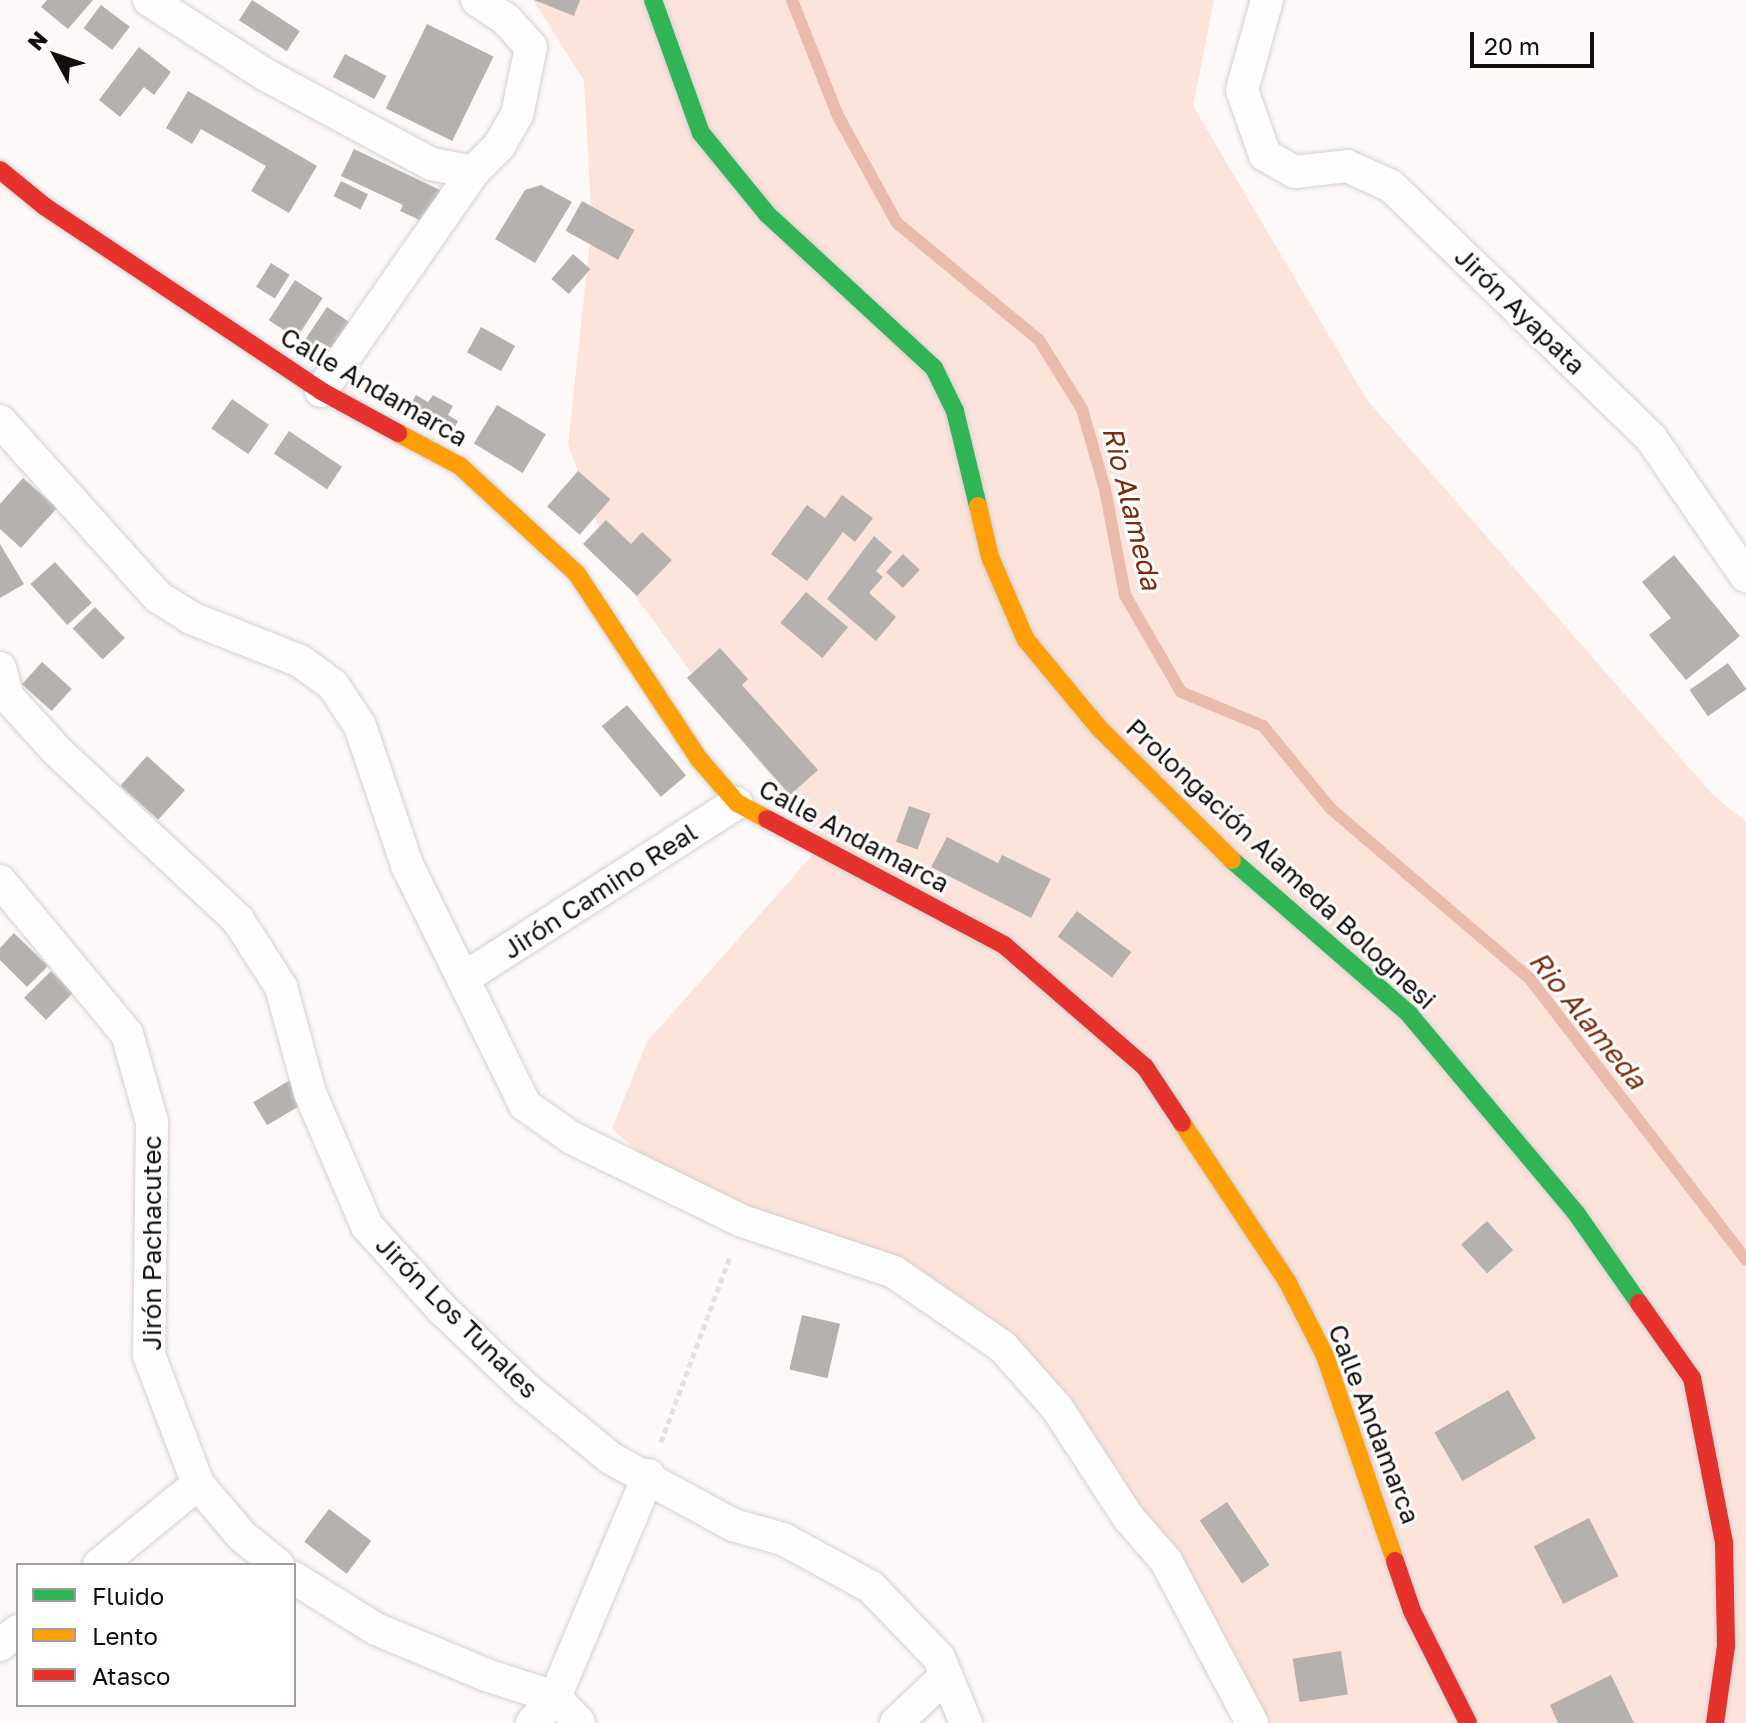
<!DOCTYPE html>
<meta charset="utf-8">
<style>
body{margin:0}
#map{position:relative;width:1746px;height:1723px;overflow:hidden;background:#fdf9f8;font-family:"Golos Text",sans-serif}
div>[style]{position:absolute}
.green>*{inset:0;background:#fde4db}
.stream>*{height:12px;margin:-6px;padding:0 6px;transform-origin:6px;border-radius:6px;background:#e9bbaa}
.building>*{inset:0;background:#b5b1af;transform-origin:0 0}
.path>*{height:5px;margin-top:-2.5px;transform-origin:0;background:repeating-linear-gradient(90deg,#e2e0e0 0 6px,transparent 0 10px)}
.roads{filter:drop-shadow(0 0 2px #d5d0cf) drop-shadow(0 0 2px #d5d0cf)}
.street>*{height:32px;margin:-16px;padding:0 16px;transform-origin:16px;border-radius:16px;background:#fffefe}
.fast>*{height:18px;margin:-9px;padding:0 9px;transform-origin:9px;border-radius:9px;background:#30b455}
.slow>*{height:18px;margin:-9px;padding:0 9px;transform-origin:9px;border-radius:9px;background:#ff9f0a}
.jam>*{height:18px;margin:-9px;padding:0 9px;transform-origin:9px;border-radius:9px;background:#e5322d}
span{translate:-50% -50%;white-space:nowrap;text-align:center;line-height:1.15;-webkit-text-stroke:6px #fff;paint-order:stroke}
.street-label{font-size:26px;color:#130e0c}
.water-label{font-size:28px;color:#782d0c;font-style:italic}
.legend{position:absolute;left:16px;top:1563px;width:280px;height:144px;box-sizing:border-box;background:#fff;border:2px solid #a19f9e;margin:0;padding:10px 14px;list-style:none;font-size:24px;color:#130e0c}
.legend li{display:flex;align-items:center;gap:16px;height:40px}
.legend b{width:40px;border:2px solid #a19f9e}
.north{position:absolute;left:16px;top:16px;width:80px;height:80px;-webkit-text-stroke:6px #fff;paint-order:stroke;rotate:310deg;font-size:22px;font-weight:700;line-height:32px;text-align:center;color:#130e0c}
.north::after{content:'';display:block;margin:auto;width:28px;height:36px;background:#130e0c;clip-path:polygon(50% 0,100% 100%,50% 72%,0 100%)}
.scale{position:absolute;left:1470px;top:32px;width:124px;height:36px;box-sizing:border-box;border:4px solid #130e0c;border-top:0;padding-left:10px;font-size:24px;line-height:28px;white-space:nowrap;color:#130e0c;-webkit-text-stroke:6px #fff;paint-order:stroke}
</style>
<div id="map">
<div class="green">
<i style="clip-path:polygon(533px 0,1214px 0,1193px 106px,1367px 400px,1712px 794px,1746px 822px,1746px 1723px,1262px 1723px,1019px 1351px,915px 1288px,693px 1198px,612px 1129px,647px 1042px,824px 842px,729px 725px,612px 564px,568px 444px,592px 224px,584px 81px)"></i>
</div>
<div class="stream">
<i style="left:792px;top:0;width:125px;rotate:68.4deg"></i>
<i style="left:838px;top:116px;width:122px;rotate:61.1deg"></i>
<i style="left:897px;top:223px;width:184px;rotate:39.5deg"></i>
<i style="left:1039px;top:340px;width:81px;rotate:58.1deg"></i>
<i style="left:1082px;top:409px;width:83px;rotate:74deg"></i>
<i style="left:1105px;top:489px;width:108px;rotate:79.3deg"></i>
<i style="left:1125px;top:595px;width:112px;rotate:60deg"></i>
<i style="left:1181px;top:692px;width:89px;rotate:22.5deg"></i>
<i style="left:1263px;top:726px;width:106px;rotate:50.7deg"></i>
<i style="left:1330px;top:808px;width:263px;rotate:40.5deg"></i>
<i style="left:1530px;top:979px;width:354px;rotate:52.4deg"></i>
</div>
<div class="building">
<i style="clip-path:polygon(47px 0,93px 0,68px 29px,41px 7px)"></i>
<i style="left:252px;top:0;width:57px;height:24px;rotate:33deg"></i>
<i style="clip-path:polygon(534px 0,580px 0,574px 16px)"></i>
<i style="left:101px;top:5px;width:36px;height:29px;rotate:37deg"></i>
<i style="left:427px;top:24px;width:74px;height:94px;rotate:26deg"></i>
<i style="clip-path:polygon(139px 47px,171px 72px,154px 95px,144px 87px,120px 117px,99px 100px)"></i>
<i style="left:345px;top:54px;width:47px;height:26px;rotate:28deg"></i>
<i style="clip-path:polygon(188px 91px,317px 166px,289px 213px,251px 191px,266px 166px,201px 129px,192px 144px,166px 128px)"></i>
<i style="clip-path:polygon(354px 149px,442px 191px,426px 223px,400px 211px,403px 205px,341px 176px)"></i>
<i style="left:341px;top:181px;width:30px;height:17px;rotate:26deg"></i>
<i style="clip-path:polygon(541px 185px,572px 202px,535px 263px,495px 239px,525px 190px)"></i>
<i style="left:582px;top:201px;width:60px;height:34px;rotate:29deg"></i>
<i style="left:573px;top:254px;width:23px;height:33px;rotate:41deg"></i>
<i style="left:271px;top:263px;width:22px;height:28px;rotate:32deg"></i>
<i style="left:295px;top:280px;width:33px;height:48px;rotate:33deg"></i>
<i style="left:327px;top:307px;width:27px;height:43px;rotate:34deg"></i>
<i style="left:481px;top:327px;width:39px;height:29px;rotate:29deg"></i>
<i style="clip-path:polygon(416px 395px,428px 402px,433px 395px,453px 406px,448px 415px,458px 421px,452px 432px,409px 407px)"></i>
<i style="left:232px;top:399px;width:45px;height:36px;rotate:35deg"></i>
<i style="left:497px;top:405px;width:57px;height:45px;rotate:31deg"></i>
<i style="left:289px;top:431px;width:64px;height:27px;rotate:34deg"></i>
<i style="left:578px;top:471px;width:43px;height:47px;rotate:41deg"></i>
<i style="clip-path:polygon(23px 478px,57px 508px,21px 548px,0 529px,0 504px)"></i>
<i style="clip-path:polygon(842px 495px,873px 518px,855px 542px,843px 532px,807px 581px,771px 554px,807px 505px,825px 518px)"></i>
<i style="clip-path:polygon(606px 520px,631px 544px,642px 532px,672px 560px,637px 596px,583px 544px)"></i>
<i style="clip-path:polygon(874px 536px,892px 552px,876px 571px,883px 577px,869px 593px,896px 617px,876px 641px,827px 599px)"></i>
<i style="clip-path:polygon(0 544px,24px 584px,0 598px)"></i>
<i style="left:903px;top:554px;width:23px;height:25px;rotate:43deg"></i>
<i style="clip-path:polygon(1674px 555px,1740px 636px,1686px 680px,1649px 635px,1671px 618px,1642px 582px)"></i>
<i style="left:55px;top:562px;width:55px;height:33px;rotate:48deg"></i>
<i style="left:806px;top:592px;width:55px;height:40px;rotate:40deg"></i>
<i style="left:95px;top:607px;width:43px;height:31px;rotate:46deg"></i>
<i style="clip-path:polygon(720px 648px,748px 679px,742px 685px,818px 770px,790px 795px,687px 678px)"></i>
<i style="left:42px;top:662px;width:40px;height:30px;rotate:42deg"></i>
<i style="left:1728px;top:663px;width:32px;height:47px;rotate:55deg"></i>
<i style="left:627px;top:705px;width:92px;height:33px;rotate:50deg"></i>
<i style="left:147px;top:756px;width:51px;height:40px;rotate:42deg"></i>
<i style="left:909px;top:806px;width:23px;height:38px;rotate:20deg"></i>
<i style="clip-path:polygon(947px 837px,998px 863px,1002px 855px,1051px 879px,1031px 918px,931px 867px)"></i>
<i style="left:1077px;top:911px;width:68px;height:32px;rotate:37deg"></i>
<i style="clip-path:polygon(14px 933px,48px 966px,27px 987px,0 960px,0 948px)"></i>
<i style="left:51px;top:971px;width:31px;height:38px;rotate:45deg"></i>
<i style="left:290px;top:1080px;width:27px;height:43px;rotate:59deg"></i>
<i style="left:1487px;top:1221px;width:39px;height:35px;rotate:48deg"></i>
<i style="left:802px;top:1315px;width:39px;height:56px;rotate:13deg"></i>
<i style="left:1508px;top:1390px;width:56px;height:85px;rotate:60deg"></i>
<i style="left:1227px;top:1502px;width:76px;height:33px;rotate:56deg"></i>
<i style="left:329px;top:1509px;width:53px;height:41px;rotate:37deg"></i>
<i style="left:1589px;top:1518px;width:65px;height:62px;rotate:63deg"></i>
<i style="left:1341px;top:1651px;width:44px;height:49px;rotate:81deg"></i>
<i style="clip-path:polygon(1611px 1675px,1634px 1723px,1558px 1723px,1550px 1705px)"></i>
</div>
<div class="path">
<i style="left:661px;top:1442px;width:198px;rotate:-69.6deg"></i>
</div>
<div class="roads">
<div class="street">
<i style="left:149px;top:0;width:139px;rotate:32.7deg"></i>
<i style="left:266px;top:75px;width:187px;rotate:28.3deg"></i>
<i style="left:431px;top:164px;width:43px;rotate:10.8deg"></i>
<i style="left:473px;top:172px;width:37px;rotate:-45deg"></i>
<i style="left:499px;top:146px;width:36px;rotate:-60deg"></i>
<i style="left:517px;top:115px;width:69px;rotate:-78.4deg"></i>
<i style="left:531px;top:47px;width:36px;rotate:-132deg"></i>
<i style="left:507px;top:20px;width:36px;rotate:-146deg"></i>
<i style="left:1267px;top:0;width:93px;rotate:105.5deg"></i>
<i style="left:1242px;top:90px;width:69px;rotate:70.5deg"></i>
<i style="left:1265px;top:155px;width:34px;rotate:30deg"></i>
<i style="left:1295px;top:172px;width:52px;rotate:-6.6deg"></i>
<i style="left:1347px;top:166px;width:48px;rotate:24.4deg"></i>
<i style="left:1391px;top:186px;width:362px;rotate:44.1deg"></i>
<i style="left:1651px;top:438px;width:168px;rotate:55.5deg"></i>
<i style="left:321px;top:391px;width:267px;rotate:-55.2deg"></i>
<i style="left:0;top:421px;width:237px;rotate:48.1deg"></i>
<i style="left:158px;top:597px;width:39px;rotate:32deg"></i>
<i style="left:191px;top:618px;width:117px;rotate:21.5deg"></i>
<i style="left:300px;top:661px;width:41px;rotate:36deg"></i>
<i style="left:333px;top:685px;width:49px;rotate:56.6deg"></i>
<i style="left:360px;top:726px;width:147px;rotate:71.3deg"></i>
<i style="left:407px;top:865px;width:267px;rotate:63.8deg"></i>
<i style="left:525px;top:1105px;width:57px;rotate:35.1deg"></i>
<i style="left:572px;top:1138px;width:189px;rotate:26deg"></i>
<i style="left:742px;top:1221px;width:160px;rotate:18.5deg"></i>
<i style="left:894px;top:1272px;width:132px;rotate:34.5deg"></i>
<i style="left:1003px;top:1347px;width:81px;rotate:48.5deg"></i>
<i style="left:1057px;top:1408px;width:130px;rotate:56.9deg"></i>
<i style="left:1128px;top:1517px;width:58px;rotate:49.2deg"></i>
<i style="left:1166px;top:1561px;width:183px;rotate:62deg"></i>
<i style="left:0;top:668px;width:30px;rotate:75deg"></i>
<i style="left:8px;top:697px;width:72px;rotate:47.8deg"></i>
<i style="left:56px;top:750px;width:249px;rotate:43deg"></i>
<i style="left:238px;top:920px;width:80px;rotate:57.3deg"></i>
<i style="left:281px;top:987px;width:110px;rotate:74.7deg"></i>
<i style="left:310px;top:1093px;width:145px;rotate:66.8deg"></i>
<i style="left:367px;top:1226px;width:112px;rotate:47.9deg"></i>
<i style="left:442px;top:1309px;width:117px;rotate:43.6deg"></i>
<i style="left:527px;top:1390px;width:109px;rotate:39.1deg"></i>
<i style="left:612px;top:1459px;width:138px;rotate:28.6deg"></i>
<i style="left:733px;top:1525px;width:52px;rotate:15.6deg"></i>
<i style="left:783px;top:1539px;width:100px;rotate:28.6deg"></i>
<i style="left:871px;top:1587px;width:98px;rotate:46.2deg"></i>
<i style="left:939px;top:1658px;width:70px;rotate:67.4deg"></i>
<i style="left:0;top:881px;width:199px;rotate:50.3deg"></i>
<i style="left:127px;top:1034px;width:91px;rotate:74.1deg"></i>
<i style="left:152px;top:1122px;width:233px;rotate:90.7deg"></i>
<i style="left:149px;top:1355px;width:138px;rotate:69.2deg"></i>
<i style="left:198px;top:1484px;width:68px;rotate:49.8deg"></i>
<i style="left:242px;top:1536px;width:46px;rotate:38.9deg"></i>
<i style="left:464px;top:978px;width:324px;rotate:-32.7deg"></i>
<i style="left:99px;top:1565px;width:128px;rotate:-39.3deg"></i>
<i style="left:294px;top:1578px;width:97px;rotate:31.9deg"></i>
<i style="left:376px;top:1629px;width:122px;rotate:22.6deg"></i>
<i style="left:489px;top:1676px;width:69px;rotate:17.7deg"></i>
<i style="left:555px;top:1697px;width:35px;rotate:47deg"></i>
<i style="left:0;top:1645px;width:23px;rotate:-38deg"></i>
<i style="left:532px;top:1723px;width:35px;rotate:-49deg"></i>
<i style="left:555px;top:1697px;width:241px;rotate:-67.1deg"></i>
<i style="left:896px;top:1723px;width:69px;rotate:-43.2deg"></i>
</div>
<div class="fast">
<i style="left:653px;top:0;width:141px;rotate:70.2deg"></i>
<i style="left:701px;top:133px;width:104px;rotate:50.8deg"></i>
<i style="left:767px;top:214px;width:227px;rotate:42.7deg"></i>
<i style="left:934px;top:368px;width:48px;rotate:64deg"></i>
<i style="left:955px;top:411px;width:98px;rotate:76.4deg"></i>
<i style="left:1232px;top:860px;width:235px;rotate:41deg"></i>
<i style="left:1409px;top:1014px;width:260px;rotate:50deg"></i>
<i style="left:1576px;top:1213px;width:110px;rotate:55deg"></i>
</div>
<div class="slow">
<i style="left:398px;top:433px;width:70px;rotate:28deg"></i>
<i style="left:460px;top:466px;width:159px;rotate:42.7deg"></i>
<i style="left:577px;top:574px;width:222px;rotate:56.6deg"></i>
<i style="left:699px;top:759px;width:58px;rotate:49.2deg"></i>
<i style="left:737px;top:803px;width:34px;rotate:28deg"></i>
<i style="left:978px;top:506px;width:52px;rotate:76.8deg"></i>
<i style="left:990px;top:557px;width:90px;rotate:66.6deg"></i>
<i style="left:1026px;top:640px;width:116px;rotate:50.3deg"></i>
<i style="left:1100px;top:729px;width:186px;rotate:44.8deg"></i>
<i style="left:1182px;top:1123px;width:190px;rotate:56.4deg"></i>
<i style="left:1287px;top:1281px;width:84px;rotate:63.1deg"></i>
<i style="left:1325px;top:1356px;width:217px;rotate:71.1deg"></i>
</div>
<div class="jam">
<i style="left:0;top:170px;width:57px;rotate:39.3deg"></i>
<i style="left:44px;top:206px;width:333px;rotate:33.7deg"></i>
<i style="left:321px;top:391px;width:88px;rotate:28.6deg"></i>
<i style="left:767px;top:819px;width:268px;rotate:28deg"></i>
<i style="left:1004px;top:945px;width:186px;rotate:40.9deg"></i>
<i style="left:1145px;top:1067px;width:67px;rotate:56.5deg"></i>
<i style="left:1639px;top:1303px;width:92px;rotate:54.8deg"></i>
<i style="left:1692px;top:1378px;width:167px;rotate:79deg"></i>
<i style="left:1724px;top:1542px;width:104px;rotate:88.9deg"></i>
<i style="left:1726px;top:1646px;width:78px;rotate:98.1deg"></i>
<i style="left:1395px;top:1561px;width:53px;rotate:71.2deg"></i>
<i style="left:1412px;top:1611px;width:125px;rotate:63.4deg"></i>
</div>
</div>
<div class="street-label">
<span style="left:1520px;top:311px;rotate:44deg">Jirón Ayapata</span>
<span style="left:374px;top:387px;rotate:30deg">Calle Andamarca</span>
<span style="left:854px;top:836px;rotate:28deg">Calle Andamarca</span>
<span style="left:1281px;top:864px;rotate:43deg">Prolongación Alameda Bolognesi</span>
<span style="left:600px;top:891px;rotate:-33deg">Jirón Camino Real</span>
<span style="left:152px;top:1243px;rotate:-90deg">Jirón Pachacutec</span>
<span style="left:457px;top:1317px;rotate:45deg">Jirón Los Tunales</span>
<span style="left:1374px;top:1424px;rotate:69deg">Calle Andamarca</span>
</div>
<div class="water-label">
<span style="left:1132px;top:508px;rotate:76deg">Rio Alameda</span>
<span style="left:1588px;top:1020px;rotate:51deg">Rio Alameda</span>
</div>
<ul class="legend">
<li><b style="height:10px;background:#30b455"></b>Fluido</li>
<li><b style="height:10px;background:#ff9f0a"></b>Lento</li>
<li><b style="height:10px;background:#e5322d"></b>Atasco</li>
</ul>
<div class="north">N</div>
<div class="scale">20 m</div>
</div>
